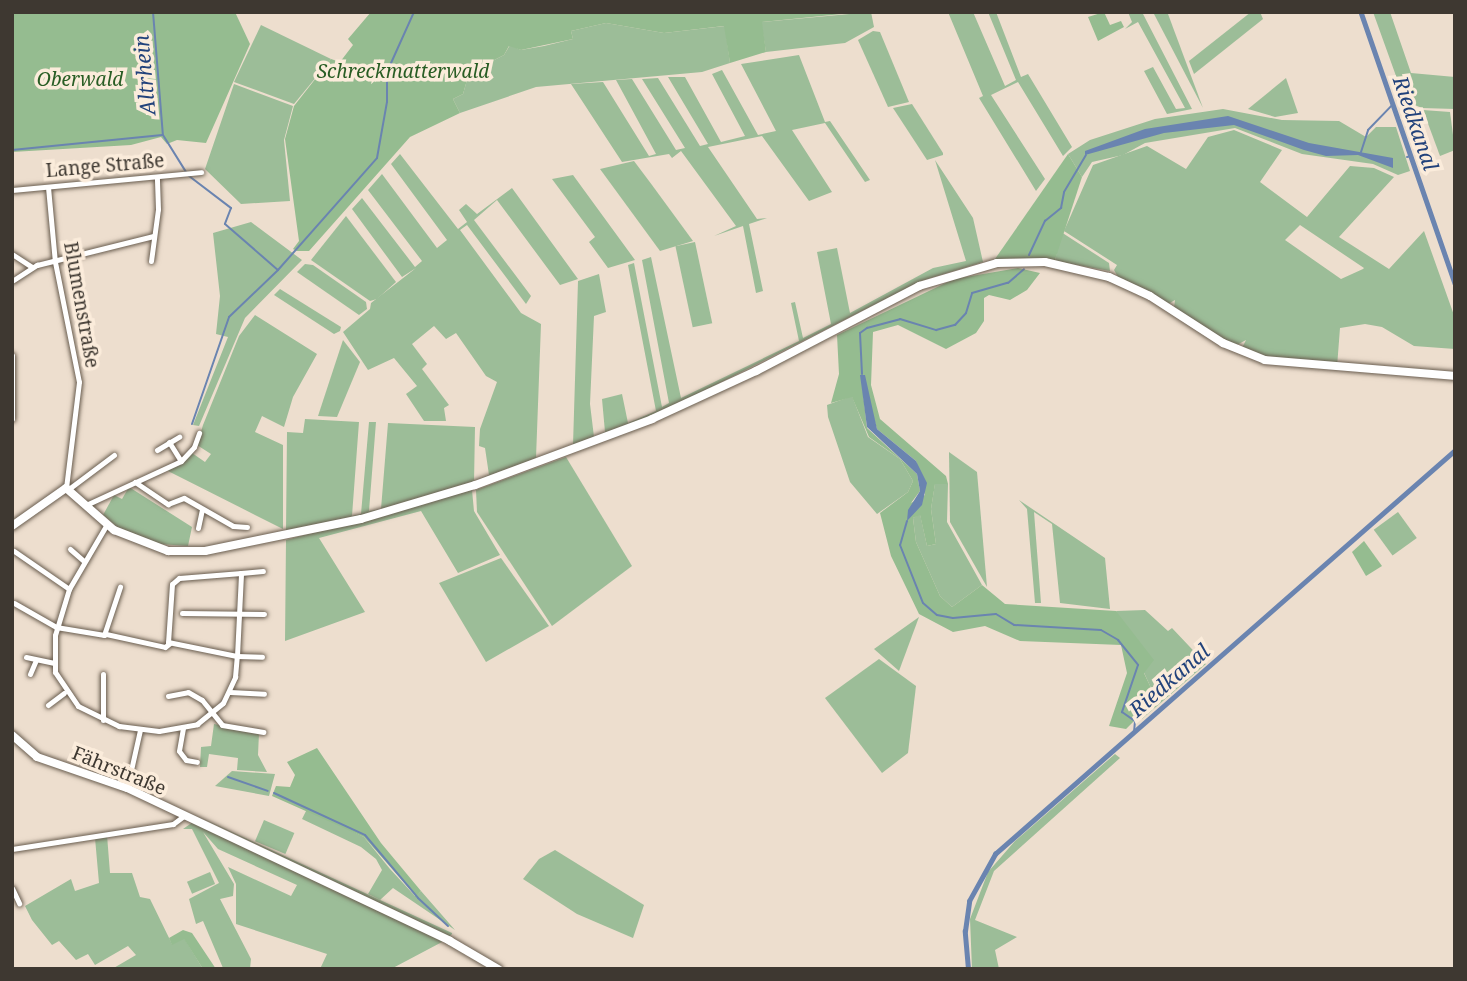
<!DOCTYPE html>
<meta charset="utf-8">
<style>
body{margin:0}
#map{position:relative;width:1467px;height:981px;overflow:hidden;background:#eddece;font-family:"Noto Serif",serif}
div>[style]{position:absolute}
.green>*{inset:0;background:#9cbd98;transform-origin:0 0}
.forest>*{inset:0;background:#95bc90}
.water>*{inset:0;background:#6a84b0}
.stream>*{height:2px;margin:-1px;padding:0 1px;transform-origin:1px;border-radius:1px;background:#6a84b0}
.canal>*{height:4.5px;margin:-2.25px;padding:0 2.25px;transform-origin:2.25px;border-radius:2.25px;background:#6a84b0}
.roads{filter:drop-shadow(0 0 2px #695d4f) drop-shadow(0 0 2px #695d4f)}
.minor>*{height:5px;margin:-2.5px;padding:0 2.5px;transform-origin:2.5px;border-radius:2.5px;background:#fff}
.secondary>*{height:8px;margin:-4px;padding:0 4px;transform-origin:4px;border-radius:4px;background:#fff}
span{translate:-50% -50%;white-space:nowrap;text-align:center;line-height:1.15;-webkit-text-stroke:7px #fbecdb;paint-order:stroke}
.park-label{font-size:19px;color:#285d24;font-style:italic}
.street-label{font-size:19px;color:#3e3831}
.water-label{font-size:21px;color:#22427b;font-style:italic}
.frame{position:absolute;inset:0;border:14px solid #3e3831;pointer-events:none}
</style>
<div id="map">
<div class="green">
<i style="clip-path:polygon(871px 12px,874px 27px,845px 43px,766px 52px,761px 22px)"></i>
<i style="clip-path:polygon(948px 12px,973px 12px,1005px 86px,1016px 80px,988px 12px,996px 12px,1021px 77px,1028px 74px,1072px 147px,1063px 156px,1018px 82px,991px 95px,1045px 179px,1036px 191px,979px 98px,983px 96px)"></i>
<i style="clip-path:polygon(1128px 12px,1142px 12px,1192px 109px,1167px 114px,1144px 71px,1153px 67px,1176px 109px,1185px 108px,1138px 22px,1125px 29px,1132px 22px)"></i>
<i style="clip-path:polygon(1165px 12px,1168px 14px,1203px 108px,1154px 14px)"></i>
<i style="clip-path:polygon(1251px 12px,1260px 12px,1263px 19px,1194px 74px,1189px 61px)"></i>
<i style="clip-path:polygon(1373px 12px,1390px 12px,1411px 73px,1455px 77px,1455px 109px,1422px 108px,1405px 101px)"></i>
<i style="clip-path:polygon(606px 23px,664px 33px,725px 26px,730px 63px,702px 72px,536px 87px,460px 113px,453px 99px,463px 94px,469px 73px,504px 55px,510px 45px,521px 50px,544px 46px,573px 39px,571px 31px)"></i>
<i style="clip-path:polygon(261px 25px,331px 59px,294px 104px,234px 82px)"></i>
<i style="clip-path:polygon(873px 31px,880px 32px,909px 102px,888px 107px,858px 40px)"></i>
<i style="clip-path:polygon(799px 55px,825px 122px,830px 121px,870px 180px,865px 182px,825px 123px,792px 130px,832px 192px,809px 201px,762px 136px,708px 147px,757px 219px,767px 218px,749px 224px,763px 291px,756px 293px,743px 226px,714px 236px,736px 226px,681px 151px,672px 158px,669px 154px,622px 162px,571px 84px,603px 82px,649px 156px,656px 154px,616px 80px,632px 79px,676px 150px,685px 148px,642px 79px,658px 78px,700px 146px,708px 144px,668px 77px,685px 77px,721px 142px,745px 136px,712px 74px,722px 70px,758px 135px,776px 131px,741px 64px)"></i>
<i style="clip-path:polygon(1286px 78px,1298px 113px,1275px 117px,1248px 109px)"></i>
<i style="clip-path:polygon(234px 84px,293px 106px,284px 140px,290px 201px,241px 204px,205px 169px)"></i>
<i style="clip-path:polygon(912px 104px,943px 153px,943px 155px,927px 160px,893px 108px)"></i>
<i style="clip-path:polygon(1223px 109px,1282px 120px,1339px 121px,1366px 137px,1376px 127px,1396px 127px,1410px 171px,1398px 175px,1373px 164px,1302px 154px,1235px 128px,1145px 143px,1123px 155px,1092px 162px,1082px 177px,1068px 154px,1090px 140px,1155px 119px)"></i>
<i style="clip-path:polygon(1423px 110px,1450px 112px,1455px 150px,1440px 156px)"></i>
<i style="clip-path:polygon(evenodd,1234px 130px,1282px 150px,1260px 182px,1307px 217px,1350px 166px,1374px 168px,1394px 177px,1339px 237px,1389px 269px,1424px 231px,1455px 318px,1455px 349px,1414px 346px,1382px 327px,1365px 324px,1340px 328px,1337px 367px,1259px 355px,1242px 348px,1246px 340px,1235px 346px,1229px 343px,1174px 308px,1175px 300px,1168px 304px,1118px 277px,1114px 270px,1117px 265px,1064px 231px,1093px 165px,1147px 146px,1186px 169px,1208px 137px,1234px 130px,1300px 225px,1364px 268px,1363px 269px,1341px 279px,1285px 240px,1300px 225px)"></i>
<i style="clip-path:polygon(400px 154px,458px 229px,467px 222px,459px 210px,466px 204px,477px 214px,512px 188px,578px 279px,560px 285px,497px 200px,474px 220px,531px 296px,526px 304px,467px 225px,460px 230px,521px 313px,541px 324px,536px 458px,573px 445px,578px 281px,599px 274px,606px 312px,594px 316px,590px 404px,594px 437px,605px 432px,602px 399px,622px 394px,628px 423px,656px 411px,628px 265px,634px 263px,662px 407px,669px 403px,642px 260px,651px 257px,681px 398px,799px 341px,791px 303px,795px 302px,803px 338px,831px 324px,817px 252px,837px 248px,850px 313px,933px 268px,966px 261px,935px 160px,973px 218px,983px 262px,921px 281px,656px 415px,477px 480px,489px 475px,485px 448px,479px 446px,480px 429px,497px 382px,486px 376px,456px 333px,446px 339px,434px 326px,412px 344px,427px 364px,422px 369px,449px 405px,444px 408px,446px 421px,424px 421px,406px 394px,417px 386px,394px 358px,368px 370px,343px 332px,370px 309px,371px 303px,416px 268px,402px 277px,352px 209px,362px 198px,415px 267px,422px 261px,368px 190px,382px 174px,437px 248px,447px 240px,391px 164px)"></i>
<i style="clip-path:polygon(634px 161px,652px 185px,693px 241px,660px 251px,600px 169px)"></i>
<i style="clip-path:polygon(573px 175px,635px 260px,608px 268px,589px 242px,595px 237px,552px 179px)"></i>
<i style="clip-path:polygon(346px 216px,396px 282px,377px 299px,370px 301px,311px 260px)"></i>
<i style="clip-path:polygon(251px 222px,302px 260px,245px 318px,199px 426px,193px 425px,228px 337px,216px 334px,220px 296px,213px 233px)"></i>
<i style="clip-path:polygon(1061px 232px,1109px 263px,1110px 271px,1055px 261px)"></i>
<i style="left:695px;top:242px;width:83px;height:20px;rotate:78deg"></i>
<i style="clip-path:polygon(305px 264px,313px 265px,366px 302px,367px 309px,359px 315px,297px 272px)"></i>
<i style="clip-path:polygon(280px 289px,341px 327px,340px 331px,334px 334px,274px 295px)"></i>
<i style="clip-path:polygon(255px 315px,317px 354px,293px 397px,284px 427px,262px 416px,255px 432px,283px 445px,283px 529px,166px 470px,192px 453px,205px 462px,211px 454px,197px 445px,203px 425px,239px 336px)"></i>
<i style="clip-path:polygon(343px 340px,360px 362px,337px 417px,318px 416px)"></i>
<i style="clip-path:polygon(852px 396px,868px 437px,900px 459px,913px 481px,908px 492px,877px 514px,850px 482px,828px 417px,827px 405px)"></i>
<i style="clip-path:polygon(305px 419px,359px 422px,352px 516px,361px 514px,369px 422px,376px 422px,369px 511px,381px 509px,388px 423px,475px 427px,474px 483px,351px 519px,286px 531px,287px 432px,303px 433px)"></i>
<i style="clip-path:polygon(949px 452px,977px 472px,987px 587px,950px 522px)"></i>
<i style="clip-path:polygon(566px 457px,632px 566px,552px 626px,477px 512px,476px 490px)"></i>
<i style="clip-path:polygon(935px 483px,948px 484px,947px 522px,982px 585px,952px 607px,940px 596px,916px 542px,913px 518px,920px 514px,927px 546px,936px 544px,931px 509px)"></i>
<i style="clip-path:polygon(129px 487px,192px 527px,188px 546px,159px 544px,121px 530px,103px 515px,114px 495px,122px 499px)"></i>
<i style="clip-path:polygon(472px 490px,474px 511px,500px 555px,458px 573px,421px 511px,319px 538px,365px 612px,285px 641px,286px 540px)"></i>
<i style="clip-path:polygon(1019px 500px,1105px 558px,1110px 609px,1060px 603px,1052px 524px,1034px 512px,1041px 603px,1035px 603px,1027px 509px)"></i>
<i style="left:1398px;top:512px;width:32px;height:30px;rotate:54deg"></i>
<i style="clip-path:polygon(501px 558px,549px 626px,486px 662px,439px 583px)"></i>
<i style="clip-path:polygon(1145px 610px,1168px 631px,1172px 628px,1206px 664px,1142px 719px,1140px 704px,1151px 688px,1116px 611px)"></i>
<i style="clip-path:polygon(919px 617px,899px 671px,874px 649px)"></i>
<i style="clip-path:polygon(879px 659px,916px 686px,908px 753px,882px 773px,825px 698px)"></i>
<i style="clip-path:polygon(214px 724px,259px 733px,258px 755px,267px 772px,237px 770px,238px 758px,209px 754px,207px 767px,200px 767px,201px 747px,211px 746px)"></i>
<i style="clip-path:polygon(1115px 754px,1120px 758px,994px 871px,975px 920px,1017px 937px,995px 950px,999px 969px,972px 969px,970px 919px,988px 872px,1015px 841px)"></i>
<i style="clip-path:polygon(232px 771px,275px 774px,269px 796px,215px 786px)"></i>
<i style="clip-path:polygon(307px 809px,364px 837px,390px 869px,415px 896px,421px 891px,455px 930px,393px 888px,380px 900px,368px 894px,382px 870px,376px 859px,361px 847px,302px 819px)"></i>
<i style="clip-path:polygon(191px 813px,452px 933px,452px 934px,449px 937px)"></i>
<i style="left:264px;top:820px;width:33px;height:23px;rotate:23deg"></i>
<i style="clip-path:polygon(193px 822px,441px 939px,442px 942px,391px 969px,320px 969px,327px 954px,236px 924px,236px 884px,228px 867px,291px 896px,297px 885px,218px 849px,203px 832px,234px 884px,233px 896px,220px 899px,251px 959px,250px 969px,223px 968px,203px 921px,196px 924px,189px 899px,219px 883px,192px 829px,183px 829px)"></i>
<i style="clip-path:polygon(107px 835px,110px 873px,132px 873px,140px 897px,150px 899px,172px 944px,184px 938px,203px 969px,112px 969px,136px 955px,128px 946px,95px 965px,88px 954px,76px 960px,59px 941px,52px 945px,32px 920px,25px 906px,71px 879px,75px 891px,99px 883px,95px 838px)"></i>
<i style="clip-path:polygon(555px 850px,644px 905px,633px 938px,577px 914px,523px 879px,539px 859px)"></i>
<i style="left:210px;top:872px;width:13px;height:25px;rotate:67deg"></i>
</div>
<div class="forest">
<i style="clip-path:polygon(12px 12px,235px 12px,250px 44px,206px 143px,177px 140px,167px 144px,161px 137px,131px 145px,12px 152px)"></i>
<i style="clip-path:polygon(371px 12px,862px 12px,762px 22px,766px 52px,730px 63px,724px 26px,664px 33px,606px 23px,571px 31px,573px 39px,521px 50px,509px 46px,504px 55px,469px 73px,463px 94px,453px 99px,460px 113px,410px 137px,309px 251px,297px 251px,293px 249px,299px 241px,285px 139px,294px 106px,331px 59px,340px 62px,353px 45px,348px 39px)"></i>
<i style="clip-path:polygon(1104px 12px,1110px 25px,1121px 21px,1124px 27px,1098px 41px,1088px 17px)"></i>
<i style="clip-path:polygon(1068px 154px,1082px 177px,1055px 260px,995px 259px)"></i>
<i style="clip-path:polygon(evenodd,1018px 268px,1040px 273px,1027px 290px,1010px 300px,989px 295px,984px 298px,984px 321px,976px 333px,946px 349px,898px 325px,873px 332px,871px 385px,880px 419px,946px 476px,948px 484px,935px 484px,931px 509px,936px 544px,927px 546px,920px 515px,913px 518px,916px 542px,940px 596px,952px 607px,982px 585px,1005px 604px,1116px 611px,1154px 660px,1144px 673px,1151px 688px,1140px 704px,1139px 716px,1126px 729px,1109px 726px,1127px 673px,1121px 645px,1020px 641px,985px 626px,953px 632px,919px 614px,891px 556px,880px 513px,908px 492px,913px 481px,900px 459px,869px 437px,852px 397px,831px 403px,839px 374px,837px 335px,954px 279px,1018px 268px,861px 375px,877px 429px,916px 461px,925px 495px,911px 503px,920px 491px,917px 474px,867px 428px,861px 375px)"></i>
<i style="clip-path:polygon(1364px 541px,1382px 566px,1366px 576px,1352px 552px)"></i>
<i style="clip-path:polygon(317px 748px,381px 843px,421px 891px,416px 896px,364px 837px,272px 796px,276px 786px,290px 787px,295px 775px,287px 762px)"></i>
<i style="clip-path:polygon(183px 930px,192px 933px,216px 969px,203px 969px,184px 939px,172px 945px,169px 938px)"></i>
</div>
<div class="water">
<i style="clip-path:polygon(1228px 116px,1309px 143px,1393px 158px,1393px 168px,1358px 155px,1326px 156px,1304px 150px,1234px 125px,1164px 133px,1085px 155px,1085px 151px,1145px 129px)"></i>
<i style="clip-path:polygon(860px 375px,865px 375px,877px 429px,916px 461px,927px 483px,922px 505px,907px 521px,908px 510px,920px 491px,917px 474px,867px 427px)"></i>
</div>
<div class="stream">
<i style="left:153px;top:12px;width:123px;rotate:85.4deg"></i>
<i style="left:163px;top:135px;width:44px;rotate:58.1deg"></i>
<i style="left:12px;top:150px;width:151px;rotate:-5.7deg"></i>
<i style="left:1361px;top:152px;width:23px;rotate:-72deg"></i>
<i style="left:1368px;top:130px;width:35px;rotate:-46deg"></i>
<i style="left:1407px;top:157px;width:4px;rotate:-14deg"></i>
<i style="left:189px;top:176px;width:53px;rotate:37.3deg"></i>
<i style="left:231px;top:208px;width:17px;rotate:111deg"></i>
<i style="left:225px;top:224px;width:70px;rotate:41deg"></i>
<i style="left:1029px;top:255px;width:38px;rotate:-65deg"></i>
<i style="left:1045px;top:221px;width:21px;rotate:-39deg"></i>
<i style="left:1061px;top:208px;width:16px;rotate:-79deg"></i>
<i style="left:1064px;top:192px;width:43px;rotate:-59.3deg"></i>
<i style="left:862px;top:374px;width:41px;rotate:-92.8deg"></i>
<i style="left:860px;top:333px;width:9px;rotate:-36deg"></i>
<i style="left:867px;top:328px;width:34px;rotate:-15deg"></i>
<i style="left:900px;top:319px;width:38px;rotate:17deg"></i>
<i style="left:936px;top:330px;width:20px;rotate:-15deg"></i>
<i style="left:955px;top:325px;width:16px;rotate:-47deg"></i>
<i style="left:966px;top:313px;width:21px;rotate:-73deg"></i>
<i style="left:972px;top:293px;width:37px;rotate:-16deg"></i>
<i style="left:1008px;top:283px;width:21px;rotate:-41deg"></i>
<i style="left:192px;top:424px;width:113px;rotate:-70.9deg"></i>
<i style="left:229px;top:317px;width:68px;rotate:-43.8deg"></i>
<i style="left:278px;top:270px;width:149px;rotate:-48.5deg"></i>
<i style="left:377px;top:158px;width:57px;rotate:-79.9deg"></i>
<i style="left:387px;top:102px;width:30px;rotate:-90deg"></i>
<i style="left:387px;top:72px;width:66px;rotate:-65.8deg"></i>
<i style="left:907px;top:521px;width:25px;rotate:106deg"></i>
<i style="left:900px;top:545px;width:62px;rotate:68.4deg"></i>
<i style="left:923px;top:603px;width:18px;rotate:41deg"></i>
<i style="left:937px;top:615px;width:16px;rotate:11deg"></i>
<i style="left:953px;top:618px;width:43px;rotate:-5.3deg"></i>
<i style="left:996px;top:614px;width:21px;rotate:31deg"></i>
<i style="left:1014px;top:625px;width:87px;rotate:3.3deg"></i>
<i style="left:1101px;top:630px;width:20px;rotate:30deg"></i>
<i style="left:1118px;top:640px;width:32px;rotate:51deg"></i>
<i style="left:1138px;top:665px;width:50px;rotate:108.8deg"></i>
<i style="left:1122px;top:712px;width:16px;rotate:35deg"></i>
<i style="left:1135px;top:721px;width:11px;rotate:95deg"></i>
<i style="left:228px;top:777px;width:42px;rotate:19.3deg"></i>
<i style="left:274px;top:793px;width:100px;rotate:24.8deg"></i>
<i style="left:365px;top:835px;width:82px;rotate:49.9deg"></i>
<i style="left:418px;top:898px;width:41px;rotate:43deg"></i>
</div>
<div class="canal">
<i style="left:1361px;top:12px;width:287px;rotate:70.9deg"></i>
<i style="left:968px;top:969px;width:38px;rotate:-95deg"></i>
<i style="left:965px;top:931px;width:30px;rotate:-82deg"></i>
<i style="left:969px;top:901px;width:54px;rotate:-61deg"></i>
<i style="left:995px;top:854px;width:612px;rotate:-41.29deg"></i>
</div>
<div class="roads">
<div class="minor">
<i style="left:48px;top:187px;width:75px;rotate:84.7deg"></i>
<i style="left:55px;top:262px;width:122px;rotate:78.7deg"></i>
<i style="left:79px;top:382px;width:107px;rotate:97deg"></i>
<i style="left:12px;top:190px;width:190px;rotate:-5.4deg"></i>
<i style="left:12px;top:254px;width:24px;rotate:33deg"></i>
<i style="left:151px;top:261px;width:52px;rotate:-82.3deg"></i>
<i style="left:158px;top:209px;width:32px;rotate:-92deg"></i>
<i style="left:12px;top:281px;width:30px;rotate:-33deg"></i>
<i style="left:37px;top:265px;width:120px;rotate:-14deg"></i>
<i style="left:12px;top:355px;width:64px;rotate:90deg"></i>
<i style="left:169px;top:442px;width:22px;rotate:58deg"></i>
<i style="left:157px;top:450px;width:26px;rotate:-31deg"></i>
<i style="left:135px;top:482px;width:40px;rotate:34deg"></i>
<i style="left:168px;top:504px;width:17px;rotate:-21deg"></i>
<i style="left:184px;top:498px;width:56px;rotate:29.7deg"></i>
<i style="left:233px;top:526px;width:14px;rotate:4deg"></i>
<i style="left:70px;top:488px;width:55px;rotate:-36.9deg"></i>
<i style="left:88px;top:504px;width:102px;rotate:-24.8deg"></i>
<i style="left:181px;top:461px;width:19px;rotate:-47deg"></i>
<i style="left:194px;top:447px;width:15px;rotate:-70deg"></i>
<i style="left:107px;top:524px;width:75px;rotate:120.3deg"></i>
<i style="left:69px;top:589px;width:48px;rotate:106.9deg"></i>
<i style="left:55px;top:635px;width:37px;rotate:90deg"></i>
<i style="left:55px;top:672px;width:41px;rotate:55.9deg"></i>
<i style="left:78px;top:706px;width:46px;rotate:26deg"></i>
<i style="left:119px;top:726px;width:40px;rotate:7.1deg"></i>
<i style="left:159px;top:731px;width:39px;rotate:-10deg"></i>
<i style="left:197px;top:724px;width:33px;rotate:-39deg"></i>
<i style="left:223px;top:703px;width:29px;rotate:-65deg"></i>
<i style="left:235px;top:677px;width:21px;rotate:-85deg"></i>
<i style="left:237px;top:656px;width:83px;rotate:-87.2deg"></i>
<i style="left:241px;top:573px;width:62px;rotate:175.4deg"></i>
<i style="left:179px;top:578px;width:9px;rotate:139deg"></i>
<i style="left:172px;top:584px;width:58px;rotate:93.9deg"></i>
<i style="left:168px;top:642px;width:70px;rotate:11.5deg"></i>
<i style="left:237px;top:656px;width:25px;rotate:2deg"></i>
<i style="left:198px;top:528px;width:19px;rotate:-78deg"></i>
<i style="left:70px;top:549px;width:18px;rotate:41deg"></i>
<i style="left:14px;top:551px;width:67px;rotate:34.6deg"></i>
<i style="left:241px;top:573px;width:22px;rotate:-5deg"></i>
<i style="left:14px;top:603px;width:48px;rotate:29.7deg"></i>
<i style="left:56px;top:627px;width:49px;rotate:9.5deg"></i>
<i style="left:104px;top:635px;width:51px;rotate:-71.6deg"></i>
<i style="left:182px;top:613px;width:82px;rotate:0.7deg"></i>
<i style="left:106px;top:634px;width:60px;rotate:12.4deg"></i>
<i style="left:165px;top:647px;width:6px;rotate:-39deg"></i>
<i style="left:26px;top:657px;width:29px;rotate:12deg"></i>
<i style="left:30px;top:674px;width:15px;rotate:-67deg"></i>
<i style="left:103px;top:674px;width:46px;rotate:90deg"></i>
<i style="left:230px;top:692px;width:34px;rotate:3deg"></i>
<i style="left:168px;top:696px;width:20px;rotate:-11deg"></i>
<i style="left:188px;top:692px;width:16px;rotate:30deg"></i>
<i style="left:202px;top:700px;width:32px;rotate:51deg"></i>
<i style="left:222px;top:725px;width:42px;rotate:9.7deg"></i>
<i style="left:48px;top:705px;width:20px;rotate:-37deg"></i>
<i style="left:183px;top:728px;width:23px;rotate:100deg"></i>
<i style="left:179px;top:751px;width:11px;rotate:52deg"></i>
<i style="left:186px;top:760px;width:11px;rotate:10deg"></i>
<i style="left:127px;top:788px;width:59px;rotate:-77.4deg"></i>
<i style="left:12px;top:849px;width:163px;rotate:-8.8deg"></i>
<i style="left:173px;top:824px;width:15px;rotate:-37deg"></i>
<i style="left:12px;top:888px;width:17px;rotate:65deg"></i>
</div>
<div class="secondary">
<i style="left:12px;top:526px;width:66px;rotate:-35.1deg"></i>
<i style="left:66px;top:488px;width:64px;rotate:41.2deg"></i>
<i style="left:114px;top:530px;width:58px;rotate:21.3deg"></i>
<i style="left:168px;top:551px;width:37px"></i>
<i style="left:205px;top:551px;width:159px;rotate:-11.6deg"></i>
<i style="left:361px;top:519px;width:119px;rotate:-16.6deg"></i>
<i style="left:475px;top:485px;width:189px;rotate:-20.4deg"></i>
<i style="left:652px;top:419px;width:115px;rotate:-24.8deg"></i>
<i style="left:756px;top:371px;width:184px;rotate:-27.5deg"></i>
<i style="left:919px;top:286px;width:81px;rotate:-16.4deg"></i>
<i style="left:997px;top:263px;width:48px;rotate:-1.2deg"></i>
<i style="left:1045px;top:262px;width:66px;rotate:13.2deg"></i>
<i style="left:1109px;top:277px;width:45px;rotate:24.9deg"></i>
<i style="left:1150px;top:296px;width:87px;rotate:32.8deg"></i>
<i style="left:1223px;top:343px;width:45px;rotate:22deg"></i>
<i style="left:1265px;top:360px;width:191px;rotate:4.8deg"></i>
<i style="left:12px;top:735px;width:33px;rotate:41deg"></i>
<i style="left:37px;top:757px;width:95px;rotate:19deg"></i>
<i style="left:127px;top:788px;width:357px;rotate:25.3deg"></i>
<i style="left:450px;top:941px;width:56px;rotate:30.3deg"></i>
</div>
</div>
<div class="park-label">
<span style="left:403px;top:72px">Schreckmatterwald</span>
<span style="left:80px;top:80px">Oberwald</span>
</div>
<div class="street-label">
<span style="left:105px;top:166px;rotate:-5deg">Lange Straße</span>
<span style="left:81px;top:305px;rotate:80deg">Blumenstraße</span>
<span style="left:119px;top:771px;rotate:22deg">Fährstraße</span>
</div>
<div class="water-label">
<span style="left:144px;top:75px;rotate:-95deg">Altrhein</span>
<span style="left:1416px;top:123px;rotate:71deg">Riedkanal</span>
<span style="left:1169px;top:680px;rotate:-41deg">Riedkanal</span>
</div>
<div class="frame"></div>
</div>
